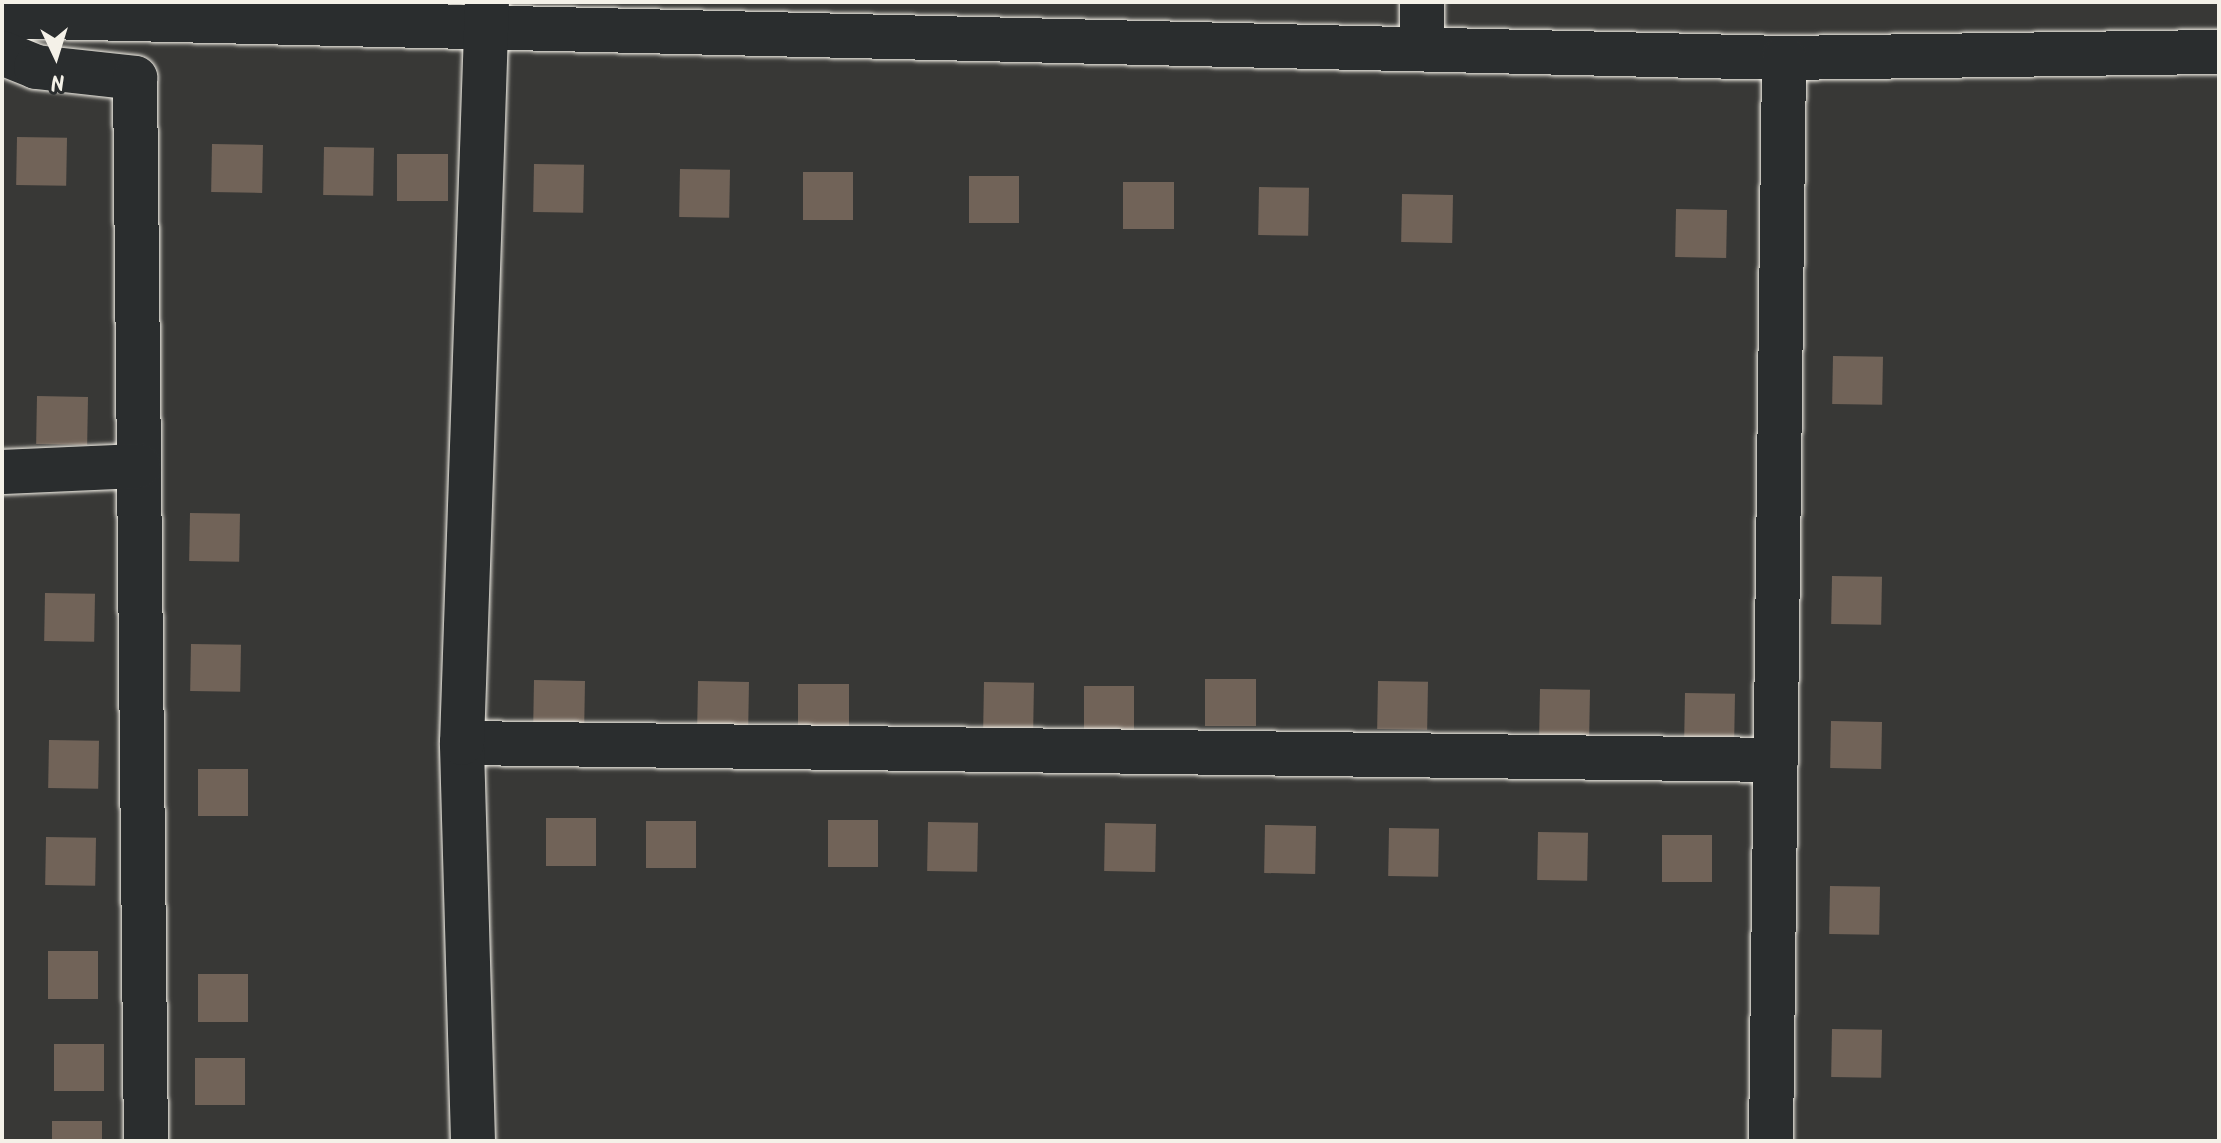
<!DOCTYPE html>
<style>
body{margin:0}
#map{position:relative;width:2221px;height:1143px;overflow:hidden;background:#383836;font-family:Kalam,sans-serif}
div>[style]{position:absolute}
.building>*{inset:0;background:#716358;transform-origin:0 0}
.roads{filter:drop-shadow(0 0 2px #f4f1e8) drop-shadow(0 0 2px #f4f1e8)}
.minor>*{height:44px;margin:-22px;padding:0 22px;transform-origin:22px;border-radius:22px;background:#2a2d2e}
span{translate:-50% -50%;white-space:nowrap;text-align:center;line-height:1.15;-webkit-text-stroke:6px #2a2d2e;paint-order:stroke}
.frame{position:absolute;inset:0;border:4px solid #f4f1e8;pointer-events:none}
.north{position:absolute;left:16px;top:16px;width:80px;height:80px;-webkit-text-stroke:6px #2a2d2e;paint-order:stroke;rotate:176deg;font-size:22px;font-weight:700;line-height:32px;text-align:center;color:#f4f1e8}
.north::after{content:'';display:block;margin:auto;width:28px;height:36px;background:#f4f1e8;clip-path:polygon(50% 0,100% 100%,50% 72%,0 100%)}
</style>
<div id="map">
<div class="building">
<i style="left:17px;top:137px;width:50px;height:48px;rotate:1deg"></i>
<i style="left:212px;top:144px;width:51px;height:48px;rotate:1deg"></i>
<i style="left:324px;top:147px;width:50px;height:48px;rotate:1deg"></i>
<i style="left:397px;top:154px;width:51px;height:47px"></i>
<i style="left:534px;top:164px;width:50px;height:48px;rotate:1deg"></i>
<i style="left:680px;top:169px;width:50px;height:48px;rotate:1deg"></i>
<i style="left:803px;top:172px;width:50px;height:48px"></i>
<i style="left:969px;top:176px;width:50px;height:47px"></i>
<i style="left:1123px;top:182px;width:51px;height:47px"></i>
<i style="left:1259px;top:187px;width:50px;height:48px;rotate:1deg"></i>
<i style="left:1402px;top:194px;width:51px;height:48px;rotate:1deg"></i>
<i style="left:1676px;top:209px;width:51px;height:48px;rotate:1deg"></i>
<i style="left:1833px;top:356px;width:50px;height:48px;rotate:1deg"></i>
<i style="left:37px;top:396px;width:51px;height:48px;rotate:1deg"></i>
<i style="left:190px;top:513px;width:50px;height:48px;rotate:1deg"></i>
<i style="left:1832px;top:576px;width:50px;height:48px;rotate:1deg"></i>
<i style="left:45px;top:593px;width:50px;height:48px;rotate:1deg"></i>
<i style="left:191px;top:644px;width:50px;height:47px;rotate:1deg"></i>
<i style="left:1205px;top:679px;width:51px;height:47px"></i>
<i style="left:534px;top:680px;width:51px;height:49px;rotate:1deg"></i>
<i style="left:698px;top:681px;width:51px;height:48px;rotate:1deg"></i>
<i style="left:1378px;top:681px;width:50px;height:48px;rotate:1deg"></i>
<i style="left:984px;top:682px;width:50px;height:48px;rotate:1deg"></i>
<i style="left:798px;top:684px;width:51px;height:48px"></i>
<i style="left:1084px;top:686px;width:50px;height:47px"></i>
<i style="left:1540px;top:689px;width:50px;height:48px;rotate:1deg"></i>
<i style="left:1685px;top:693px;width:50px;height:48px;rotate:1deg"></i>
<i style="left:1831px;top:721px;width:51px;height:47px;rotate:1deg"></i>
<i style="left:49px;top:740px;width:50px;height:48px;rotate:1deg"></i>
<i style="left:198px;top:769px;width:50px;height:47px"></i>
<i style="left:546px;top:818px;width:50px;height:48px"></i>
<i style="left:828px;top:820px;width:50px;height:47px"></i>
<i style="left:646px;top:821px;width:50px;height:47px"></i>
<i style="left:928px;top:822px;width:50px;height:49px;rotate:1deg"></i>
<i style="left:1105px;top:823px;width:51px;height:48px;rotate:1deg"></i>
<i style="left:1265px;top:825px;width:51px;height:48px;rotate:1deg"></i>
<i style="left:1389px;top:828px;width:50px;height:48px;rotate:1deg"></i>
<i style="left:1538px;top:832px;width:50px;height:48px;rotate:1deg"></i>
<i style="left:1662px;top:835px;width:50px;height:47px"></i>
<i style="left:46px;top:837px;width:50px;height:48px;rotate:1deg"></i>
<i style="left:1830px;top:886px;width:50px;height:48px;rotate:1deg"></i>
<i style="left:48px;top:951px;width:50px;height:48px"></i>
<i style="left:198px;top:974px;width:50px;height:48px"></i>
<i style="left:1832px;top:1029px;width:50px;height:48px;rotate:1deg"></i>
<i style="left:54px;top:1044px;width:50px;height:47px"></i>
<i style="left:195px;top:1058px;width:50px;height:47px"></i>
<i style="left:52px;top:1121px;width:50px;height:20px"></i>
</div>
<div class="roads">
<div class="minor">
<i style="left:2px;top:16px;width:1782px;rotate:1.35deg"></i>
<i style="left:1784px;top:58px;width:435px;rotate:-0.8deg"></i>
<i style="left:1422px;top:49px;width:47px;rotate:-90deg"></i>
<i style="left:2px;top:53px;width:37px;rotate:22deg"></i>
<i style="left:36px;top:67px;width:100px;rotate:6.3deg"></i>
<i style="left:135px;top:78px;width:1063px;rotate:89.41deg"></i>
<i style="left:2px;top:472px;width:137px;rotate:-2.5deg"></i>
<i style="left:462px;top:743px;width:1314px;rotate:0.74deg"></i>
<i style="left:473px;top:1141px;width:398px;rotate:-91.6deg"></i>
<i style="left:462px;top:743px;width:741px;rotate:-88.07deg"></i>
<i style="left:1771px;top:1141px;width:1083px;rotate:-89.31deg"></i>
</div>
</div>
<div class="frame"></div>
<div class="north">N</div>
</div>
